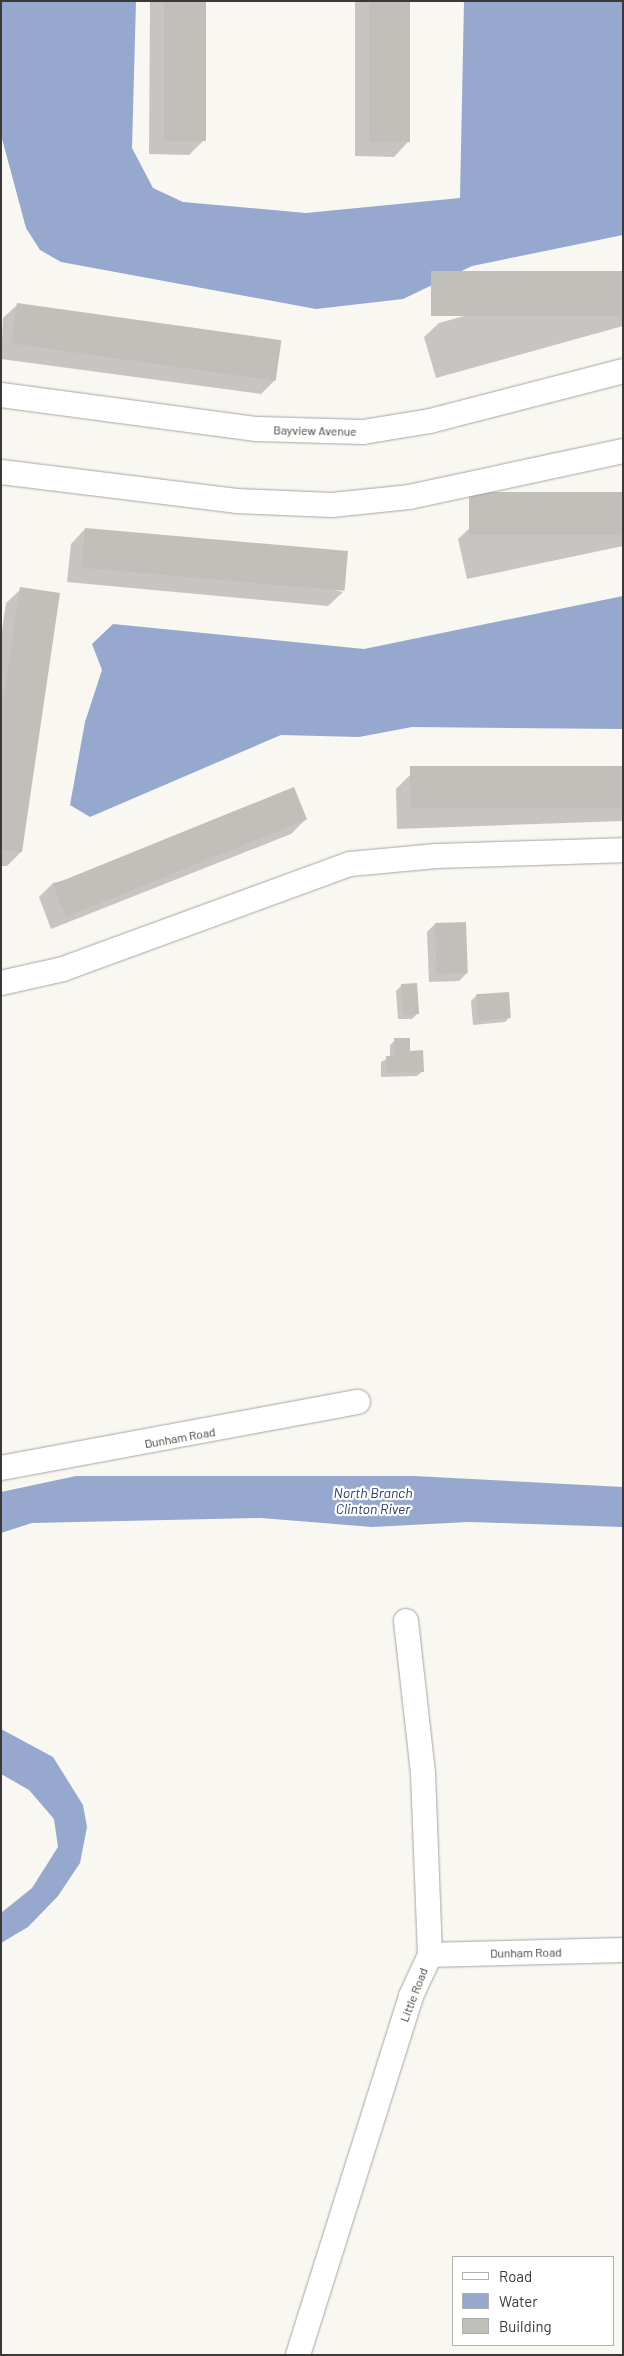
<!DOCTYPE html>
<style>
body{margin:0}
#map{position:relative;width:624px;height:2356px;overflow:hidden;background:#f9f7f2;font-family:Barlow,sans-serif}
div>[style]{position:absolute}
.water>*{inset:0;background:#96a8cd}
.shadow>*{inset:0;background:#0003}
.building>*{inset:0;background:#c1bfba;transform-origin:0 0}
.roads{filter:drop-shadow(0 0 1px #a7a5a0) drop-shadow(0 0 1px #a7a5a0)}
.minor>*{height:24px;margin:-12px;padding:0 12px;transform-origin:12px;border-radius:12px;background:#fff}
span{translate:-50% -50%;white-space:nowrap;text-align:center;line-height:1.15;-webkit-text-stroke:4.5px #fff;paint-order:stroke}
.street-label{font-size:12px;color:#3a3937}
.water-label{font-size:14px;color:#273c6c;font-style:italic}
.frame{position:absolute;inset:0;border:2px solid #3a3937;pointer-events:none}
.legend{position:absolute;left:452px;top:2256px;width:162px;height:90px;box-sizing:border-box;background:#fff;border:1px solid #b0b0af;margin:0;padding:6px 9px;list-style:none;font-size:15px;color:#3a3937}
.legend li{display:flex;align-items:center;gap:10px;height:25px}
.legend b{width:25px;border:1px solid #b0b0af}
</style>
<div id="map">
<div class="water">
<i style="clip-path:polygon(1px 1px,136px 1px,132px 148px,153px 188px,183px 202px,306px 213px,460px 198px,464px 1px,623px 1px,623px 235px,472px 266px,403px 299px,316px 309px,61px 262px,40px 250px,26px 228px,1px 135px)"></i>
<i style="clip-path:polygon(623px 596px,623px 729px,412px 727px,359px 737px,281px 735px,90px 817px,70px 805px,85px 722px,102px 670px,92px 644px,113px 624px,364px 649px)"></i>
<i style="clip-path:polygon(76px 1476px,414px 1476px,623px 1487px,623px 1527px,468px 1522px,372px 1527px,261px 1518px,32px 1523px,1px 1533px,1px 1492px)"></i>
<i style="clip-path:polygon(1px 1729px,53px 1757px,83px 1805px,87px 1827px,80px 1863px,58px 1896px,28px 1927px,1px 1943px,1px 1913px,32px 1888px,58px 1847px,54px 1819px,29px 1790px,1px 1774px)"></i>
</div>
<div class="shadow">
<i style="clip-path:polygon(150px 1px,204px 1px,203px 141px,189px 155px,149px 154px)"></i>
<i style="clip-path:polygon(355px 1px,409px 1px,408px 142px,394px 157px,355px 156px)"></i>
<i style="clip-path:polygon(623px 272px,623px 326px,436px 378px,424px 337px,439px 323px)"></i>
<i style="clip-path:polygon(18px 304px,276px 379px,261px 394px,1px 359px,3px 318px)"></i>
<i style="clip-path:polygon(623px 493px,623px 546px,467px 579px,458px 539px,473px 525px)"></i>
<i style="clip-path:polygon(85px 529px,343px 592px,328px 606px,67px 582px,71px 544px)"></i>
<i style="clip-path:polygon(21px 589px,21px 852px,7px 866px,1px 866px,1px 637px,6px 603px)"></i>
<i style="clip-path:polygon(623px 768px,623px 821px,397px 829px,396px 789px,411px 774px)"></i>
<i style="clip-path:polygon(305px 820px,291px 834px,51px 929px,39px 897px,53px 883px)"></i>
<i style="clip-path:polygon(435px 924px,467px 973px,459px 981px,429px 982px,427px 932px)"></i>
<i style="clip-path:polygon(402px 985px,417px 1014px,412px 1019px,398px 1019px,396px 991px)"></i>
<i style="clip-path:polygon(476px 996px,510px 1017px,505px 1022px,473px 1025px,471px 1001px)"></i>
<i style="clip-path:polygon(395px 1040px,423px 1071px,417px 1076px,381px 1077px,381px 1062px,390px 1057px,390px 1045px)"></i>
</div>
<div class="building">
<i style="left:164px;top:1px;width:42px;height:140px"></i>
<i style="left:369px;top:1px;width:41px;height:141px"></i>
<i style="left:623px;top:271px;width:45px;height:192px;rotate:90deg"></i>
<i style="left:17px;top:303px;width:267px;height:41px;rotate:8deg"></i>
<i style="left:623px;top:492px;width:43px;height:154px;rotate:90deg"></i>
<i style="left:85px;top:528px;width:264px;height:40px;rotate:5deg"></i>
<i style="clip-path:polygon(20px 587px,60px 593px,22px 852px,1px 850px,1px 717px)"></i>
<i style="left:623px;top:766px;width:42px;height:213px;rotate:90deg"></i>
<i style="left:294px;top:787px;width:35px;height:260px;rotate:68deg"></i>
<i style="left:466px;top:922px;width:51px;height:31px;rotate:88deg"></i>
<i style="left:417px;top:983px;width:31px;height:16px;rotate:86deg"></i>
<i style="left:509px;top:992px;width:26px;height:33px;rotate:86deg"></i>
<i style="clip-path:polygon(394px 1038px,410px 1038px,410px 1051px,423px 1050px,424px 1072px,386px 1073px,386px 1056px,395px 1056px)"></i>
</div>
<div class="roads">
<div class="minor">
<i style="left:1px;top:395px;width:258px;rotate:7.6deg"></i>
<i style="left:257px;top:429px;width:106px;rotate:1.6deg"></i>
<i style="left:363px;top:432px;width:68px;rotate:-9.3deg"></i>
<i style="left:430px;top:421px;width:199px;rotate:-14.5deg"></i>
<i style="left:1px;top:472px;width:237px;rotate:7deg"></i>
<i style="left:236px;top:501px;width:96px;rotate:2.4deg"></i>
<i style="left:332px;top:505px;width:77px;rotate:-5.9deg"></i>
<i style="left:409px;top:497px;width:219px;rotate:-12.1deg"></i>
<i style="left:1px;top:983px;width:64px;rotate:-12.7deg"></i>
<i style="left:63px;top:969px;width:306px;rotate:-20.1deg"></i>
<i style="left:350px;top:864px;width:87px;rotate:-5.3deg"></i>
<i style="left:437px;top:856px;width:186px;rotate:-1.8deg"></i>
<i style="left:1px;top:1468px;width:363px;rotate:-10.5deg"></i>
<i style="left:430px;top:1955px;width:193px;rotate:-1.5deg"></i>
<i style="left:298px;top:2355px;width:376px;rotate:-72.5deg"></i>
<i style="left:411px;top:1996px;width:45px;rotate:-65.1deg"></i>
<i style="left:430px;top:1955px;width:182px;rotate:-92.2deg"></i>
<i style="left:423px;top:1773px;width:153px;rotate:-96.4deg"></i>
</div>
</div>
<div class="street-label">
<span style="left:315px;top:431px;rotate:1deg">Bayview Avenue</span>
<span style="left:180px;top:1438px;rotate:-10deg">Dunham Road</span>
<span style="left:526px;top:1953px;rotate:-1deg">Dunham Road</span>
<span style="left:414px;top:1995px;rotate:-69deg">Little Road</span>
</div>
<div class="water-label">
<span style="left:373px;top:1501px">North Branch<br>Clinton River</span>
</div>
<div class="frame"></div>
<ul class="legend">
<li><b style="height:6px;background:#fff"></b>Road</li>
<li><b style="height:14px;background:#96a8cd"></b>Water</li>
<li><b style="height:14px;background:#c1bfba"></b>Building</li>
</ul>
</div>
